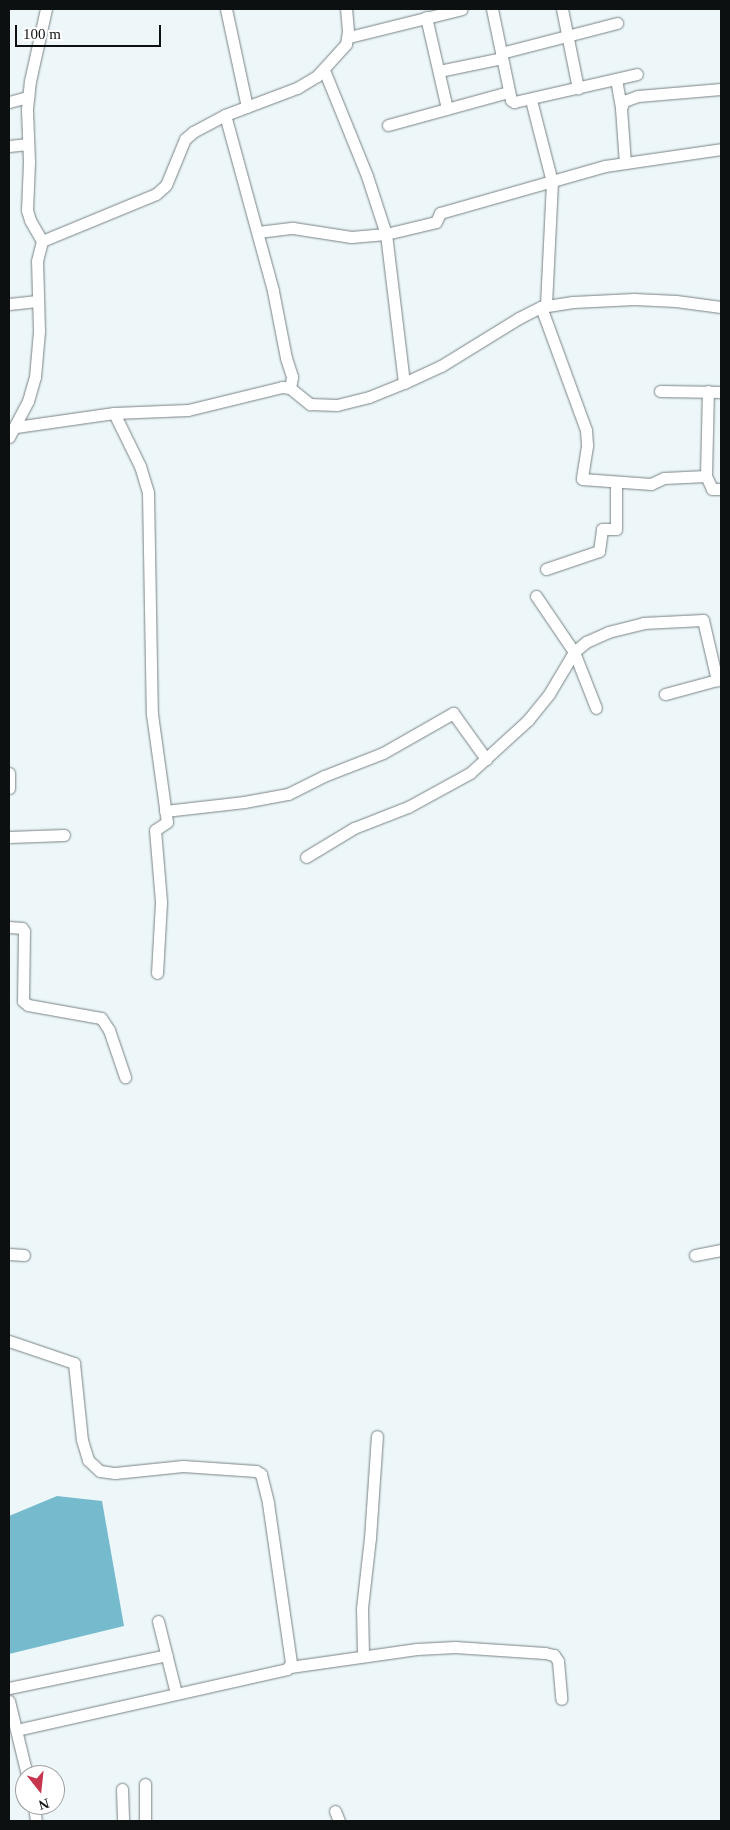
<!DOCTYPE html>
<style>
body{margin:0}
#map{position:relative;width:730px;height:1830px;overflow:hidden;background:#edf7fa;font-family:Georgia,serif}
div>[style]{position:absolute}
.water>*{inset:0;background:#76bbcd}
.roads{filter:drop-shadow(0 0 1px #798285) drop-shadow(0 0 1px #798285)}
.minor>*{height:11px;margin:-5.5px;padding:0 5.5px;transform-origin:5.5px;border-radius:5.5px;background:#fff}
span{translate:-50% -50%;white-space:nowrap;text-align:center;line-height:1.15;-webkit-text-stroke:4px #fff;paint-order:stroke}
.frame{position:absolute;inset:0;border:10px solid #0d1011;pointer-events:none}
.north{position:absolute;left:15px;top:1765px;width:50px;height:50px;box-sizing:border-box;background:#fff;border:1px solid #9e9fa0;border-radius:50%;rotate:164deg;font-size:14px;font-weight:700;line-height:20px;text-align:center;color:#0d1011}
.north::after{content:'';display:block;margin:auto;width:18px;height:22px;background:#c7364f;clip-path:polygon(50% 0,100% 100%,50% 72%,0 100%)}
.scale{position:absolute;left:15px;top:25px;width:146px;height:22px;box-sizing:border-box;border:2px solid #0d1011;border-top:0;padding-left:6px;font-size:15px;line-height:18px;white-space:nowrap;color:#0d1011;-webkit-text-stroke:4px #fff;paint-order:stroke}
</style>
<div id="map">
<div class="water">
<i style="clip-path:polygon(57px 1496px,102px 1501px,124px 1626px,9px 1654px,9px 1516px)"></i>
</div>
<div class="roads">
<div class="minor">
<i style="left:226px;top:9px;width:100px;rotate:77.9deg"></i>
<i style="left:492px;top:9px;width:93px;rotate:78.2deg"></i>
<i style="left:511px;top:100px;width:4px;rotate:34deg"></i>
<i style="left:514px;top:102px;width:126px;rotate:-12.8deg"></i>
<i style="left:562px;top:9px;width:81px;rotate:78.6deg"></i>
<i style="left:426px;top:17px;width:94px;rotate:77.1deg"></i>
<i style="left:349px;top:37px;width:116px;rotate:-13.9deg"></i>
<i style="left:501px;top:53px;width:120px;rotate:-14.5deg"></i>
<i style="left:324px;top:70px;width:114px;rotate:67.9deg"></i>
<i style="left:367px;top:176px;width:61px;rotate:71.9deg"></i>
<i style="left:386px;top:234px;width:150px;rotate:83.1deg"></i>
<i style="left:439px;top:71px;width:64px;rotate:-11.7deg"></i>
<i style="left:616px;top:79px;width:29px;rotate:80deg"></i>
<i style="left:531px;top:100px;width:85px;rotate:75.6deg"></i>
<i style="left:552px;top:182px;width:124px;rotate:92.8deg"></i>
<i style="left:9px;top:102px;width:20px;rotate:-15deg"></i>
<i style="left:225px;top:115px;width:182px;rotate:74.7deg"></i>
<i style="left:273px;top:291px;width:68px;rotate:79deg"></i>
<i style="left:286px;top:358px;width:20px;rotate:72deg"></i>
<i style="left:292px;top:377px;width:11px;rotate:100deg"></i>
<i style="left:388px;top:125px;width:125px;rotate:-15.3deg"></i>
<i style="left:9px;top:146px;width:19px;rotate:-6deg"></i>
<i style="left:625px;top:163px;width:55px;rotate:-94.2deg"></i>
<i style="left:621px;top:108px;width:8px;rotate:-67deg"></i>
<i style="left:624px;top:101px;width:15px;rotate:-20deg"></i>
<i style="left:638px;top:96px;width:83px;rotate:-4.8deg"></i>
<i style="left:258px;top:232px;width:35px;rotate:-7deg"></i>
<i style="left:293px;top:228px;width:59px;rotate:8.8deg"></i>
<i style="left:351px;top:237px;width:35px;rotate:-5deg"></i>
<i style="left:386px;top:234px;width:51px;rotate:-13.5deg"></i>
<i style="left:436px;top:222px;width:10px;rotate:-66deg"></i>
<i style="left:440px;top:213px;width:172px;rotate:-15.9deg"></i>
<i style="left:605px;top:166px;width:117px;rotate:-8.3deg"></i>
<i style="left:42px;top:241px;width:24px;rotate:-120deg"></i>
<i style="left:30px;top:220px;width:10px;rotate:-107deg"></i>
<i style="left:27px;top:210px;width:48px;rotate:-87.6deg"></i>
<i style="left:29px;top:162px;width:53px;rotate:-92.2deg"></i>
<i style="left:27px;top:109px;width:28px;rotate:-84deg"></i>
<i style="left:30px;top:81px;width:74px;rotate:-77.5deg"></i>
<i style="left:9px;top:304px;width:28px;rotate:-6deg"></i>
<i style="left:541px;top:307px;width:131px;rotate:69.9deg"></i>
<i style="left:586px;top:430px;width:16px;rotate:86deg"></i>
<i style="left:587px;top:446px;width:33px;rotate:99deg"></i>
<i style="left:582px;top:479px;width:69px;rotate:4.1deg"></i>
<i style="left:651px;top:484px;width:14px;rotate:-25deg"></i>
<i style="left:664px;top:478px;width:42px;rotate:-2.7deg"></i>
<i style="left:706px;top:476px;width:14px;rotate:65deg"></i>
<i style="left:712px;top:489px;width:9px"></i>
<i style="left:660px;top:391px;width:61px;rotate:0.9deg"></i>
<i style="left:114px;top:413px;width:59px;rotate:63.9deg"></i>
<i style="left:140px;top:466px;width:28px;rotate:73deg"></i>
<i style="left:148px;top:493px;width:221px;rotate:89deg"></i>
<i style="left:152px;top:714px;width:109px;rotate:82.1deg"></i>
<i style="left:167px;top:822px;width:14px;rotate:146deg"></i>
<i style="left:155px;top:830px;width:72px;rotate:85.2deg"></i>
<i style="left:161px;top:902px;width:71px;rotate:93.2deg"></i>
<i style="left:16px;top:427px;width:99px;rotate:-8.1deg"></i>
<i style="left:114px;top:413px;width:74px;rotate:-2.3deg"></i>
<i style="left:188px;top:410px;width:97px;rotate:-13.7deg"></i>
<i style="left:282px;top:387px;width:8px;rotate:7deg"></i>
<i style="left:290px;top:388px;width:26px;rotate:39deg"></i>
<i style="left:310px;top:404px;width:27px;rotate:2deg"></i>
<i style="left:337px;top:405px;width:33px;rotate:-14deg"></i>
<i style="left:369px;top:397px;width:38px;rotate:-22deg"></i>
<i style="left:404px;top:383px;width:41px;rotate:-24.7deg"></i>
<i style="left:441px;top:366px;width:92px;rotate:-31.6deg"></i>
<i style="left:519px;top:318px;width:25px;rotate:-27deg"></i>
<i style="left:541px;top:307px;width:32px;rotate:-9deg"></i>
<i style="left:573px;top:302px;width:61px;rotate:-2.8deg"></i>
<i style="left:634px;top:299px;width:42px;rotate:2.7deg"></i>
<i style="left:676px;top:301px;width:45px;rotate:7.6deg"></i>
<i style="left:9px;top:437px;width:41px;rotate:-62.2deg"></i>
<i style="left:28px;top:401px;width:25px;rotate:-74deg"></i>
<i style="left:35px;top:377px;width:46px;rotate:-85deg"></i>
<i style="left:39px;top:331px;width:70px;rotate:-91.6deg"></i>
<i style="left:37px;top:261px;width:21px;rotate:-76deg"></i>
<i style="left:42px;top:241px;width:123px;rotate:-22.4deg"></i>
<i style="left:156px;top:194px;width:13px;rotate:-42deg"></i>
<i style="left:166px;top:185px;width:50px;rotate:-67.6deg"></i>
<i style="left:185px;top:139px;width:11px;rotate:-41deg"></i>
<i style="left:193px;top:132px;width:36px;rotate:-28deg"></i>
<i style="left:225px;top:115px;width:77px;rotate:-20.6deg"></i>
<i style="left:297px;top:88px;width:23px;rotate:-31deg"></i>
<i style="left:317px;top:76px;width:43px;rotate:-47.8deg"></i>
<i style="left:346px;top:44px;width:13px;rotate:-81deg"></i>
<i style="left:348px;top:31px;width:22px;rotate:-95deg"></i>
<i style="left:706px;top:476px;width:85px;rotate:-88.7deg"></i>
<i style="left:546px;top:569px;width:56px;rotate:-18.8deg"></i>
<i style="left:599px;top:551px;width:22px;rotate:-82deg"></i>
<i style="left:602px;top:529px;width:14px"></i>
<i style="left:616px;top:529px;width:46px;rotate:-90deg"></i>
<i style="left:536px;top:596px;width:68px;rotate:55.8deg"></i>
<i style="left:574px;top:652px;width:60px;rotate:68.6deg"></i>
<i style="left:9px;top:773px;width:15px;rotate:90deg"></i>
<i style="left:165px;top:811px;width:80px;rotate:-6.5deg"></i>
<i style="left:244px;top:802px;width:45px;rotate:-10.3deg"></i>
<i style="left:288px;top:794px;width:40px;rotate:-26.6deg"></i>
<i style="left:324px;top:776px;width:63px;rotate:-21.3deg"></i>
<i style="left:383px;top:753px;width:81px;rotate:-29.7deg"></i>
<i style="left:453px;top:713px;width:57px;rotate:54.3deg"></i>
<i style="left:9px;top:837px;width:55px;rotate:-2.1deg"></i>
<i style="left:306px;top:857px;width:56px;rotate:-31.1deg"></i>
<i style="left:354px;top:828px;width:58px;rotate:-21.3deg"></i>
<i style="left:408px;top:807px;width:71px;rotate:-28.7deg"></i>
<i style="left:470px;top:773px;width:79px;rotate:-42.4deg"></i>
<i style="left:528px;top:720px;width:33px;rotate:-51deg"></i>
<i style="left:549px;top:694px;width:49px;rotate:-59.2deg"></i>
<i style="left:574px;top:652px;width:16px;rotate:-40deg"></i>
<i style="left:586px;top:642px;width:24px;rotate:-24deg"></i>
<i style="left:608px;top:632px;width:36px;rotate:-14deg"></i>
<i style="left:643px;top:623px;width:60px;rotate:-2.9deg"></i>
<i style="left:703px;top:620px;width:62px;rotate:76.9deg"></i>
<i style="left:717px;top:680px;width:54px;rotate:164.9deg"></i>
<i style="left:9px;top:927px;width:13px;rotate:4deg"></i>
<i style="left:22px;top:928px;width:4px;rotate:56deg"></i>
<i style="left:24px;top:931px;width:70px;rotate:90.8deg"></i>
<i style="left:23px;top:1001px;width:6px;rotate:39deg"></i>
<i style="left:28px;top:1005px;width:74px;rotate:10.1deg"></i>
<i style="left:101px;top:1018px;width:14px;rotate:56deg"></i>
<i style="left:109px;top:1030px;width:50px;rotate:71.2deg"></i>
<i style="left:9px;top:1254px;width:15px;rotate:4deg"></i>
<i style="left:695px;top:1255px;width:26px;rotate:-11deg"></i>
<i style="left:9px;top:1341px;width:69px;rotate:18.7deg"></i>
<i style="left:74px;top:1363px;width:77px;rotate:84.1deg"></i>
<i style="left:82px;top:1440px;width:21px;rotate:73deg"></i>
<i style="left:88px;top:1460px;width:16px;rotate:43deg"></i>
<i style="left:100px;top:1471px;width:15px;rotate:8deg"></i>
<i style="left:115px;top:1473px;width:68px;rotate:-5.9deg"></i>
<i style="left:183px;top:1466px;width:73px;rotate:3.9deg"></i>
<i style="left:256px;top:1471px;width:6px;rotate:31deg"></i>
<i style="left:261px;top:1474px;width:30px;rotate:76deg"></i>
<i style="left:268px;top:1503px;width:162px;rotate:81.8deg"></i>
<i style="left:291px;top:1663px;width:7px;rotate:124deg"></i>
<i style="left:287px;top:1669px;width:277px;rotate:167.3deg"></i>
<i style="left:158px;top:1621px;width:74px;rotate:76deg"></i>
<i style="left:363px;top:1655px;width:47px;rotate:-91.2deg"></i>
<i style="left:362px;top:1608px;width:70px;rotate:-83.5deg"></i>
<i style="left:370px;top:1538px;width:102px;rotate:-86.1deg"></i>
<i style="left:290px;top:1667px;width:128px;rotate:-8.1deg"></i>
<i style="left:417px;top:1649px;width:38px;rotate:-3deg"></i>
<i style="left:455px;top:1647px;width:90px;rotate:3.8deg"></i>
<i style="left:545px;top:1653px;width:9px;rotate:13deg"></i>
<i style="left:554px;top:1655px;width:7px;rotate:56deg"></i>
<i style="left:558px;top:1661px;width:38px;rotate:85deg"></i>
<i style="left:9px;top:1688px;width:161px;rotate:-11.8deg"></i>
<i style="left:9px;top:1701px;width:76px;rotate:76.3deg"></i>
<i style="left:145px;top:1784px;width:37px;rotate:90deg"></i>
<i style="left:122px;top:1789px;width:32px;rotate:88deg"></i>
<i style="left:34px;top:1805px;width:16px;rotate:83deg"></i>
<i style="left:335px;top:1811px;width:11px;rotate:68deg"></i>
</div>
</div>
<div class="frame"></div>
<div class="north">N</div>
<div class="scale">100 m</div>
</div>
